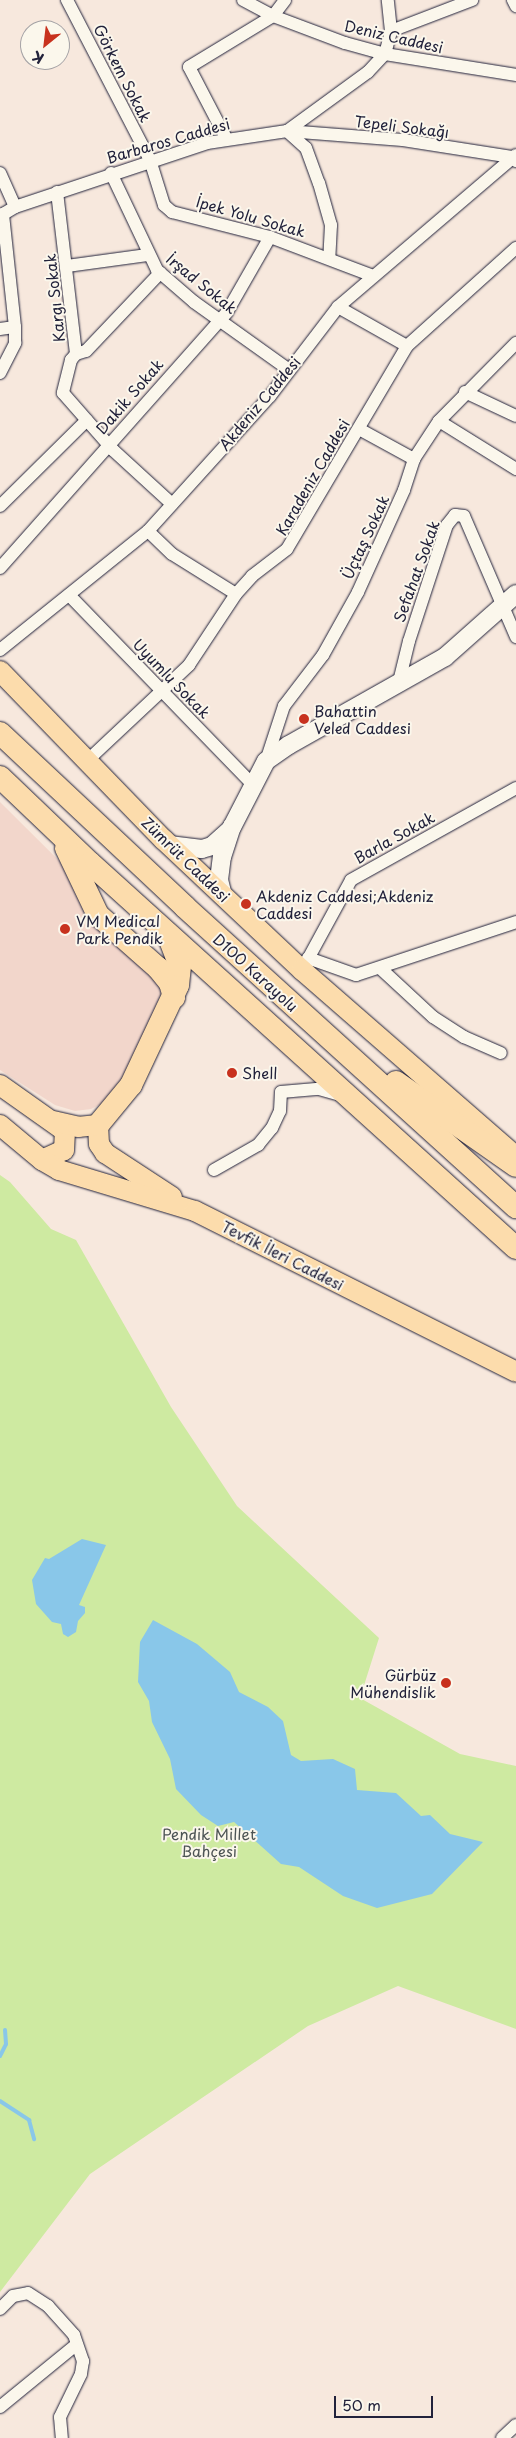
<!DOCTYPE html>
<meta charset="utf-8">
<style>
body{margin:0}
#map{position:relative;width:516px;height:2438px;overflow:hidden;background:#f7e8dd;font-family:"Playpen Sans",sans-serif}
div>[style]{position:absolute}
.built>*{inset:0;background:#f2d6cb}
.green>*{inset:0;background:#ceeaa1}
.water>*{inset:0;background:#89c7e9}
.stream>*{height:4px;margin:-2px;padding:0 2px;transform-origin:2px;border-radius:2px;background:#89c7e9}
.roads{filter:drop-shadow(0 0 1px #22223b) drop-shadow(0 0 1px #22223b)}
.street>*{height:12px;margin:-6px;padding:0 6px;transform-origin:6px;border-radius:6px;background:#fbf7ec}
.secondary>*{height:18px;margin:-9px;padding:0 9px;transform-origin:9px;border-radius:9px;background:#fbf7ec}
.primary>*{height:20px;margin:-10px;padding:0 10px;transform-origin:10px;border-radius:10px;background:#fcdcac}
.highway>*{height:22px;margin:-11px;padding:0 11px;transform-origin:11px;border-radius:11px;background:#fcdcac}
.dots>*{width:14px;height:14px;translate:-50% -50%;box-sizing:border-box;border:2px solid #fbf7ec;border-radius:50%}
span{translate:-50% -50%;white-space:nowrap;text-align:center;line-height:1.15;-webkit-text-stroke:4px #fbf7ec;paint-order:stroke}
.street-label{font-size:15px;color:#22223b}
.poi-label{font-size:15px;color:#22223b}
.left{translate:0 -50%;text-align:left}
.right{translate:-100% -50%;text-align:right}
.park-label{font-size:15px;color:#4d5454}
.north{position:absolute;left:20px;top:20px;width:50px;height:50px;box-sizing:border-box;background:#fbf7ec;border:1px solid #a4a2a5;border-radius:50%;rotate:209deg;font-size:14px;font-weight:700;line-height:20px;text-align:center;color:#22223b}
.north::after{content:'';display:block;margin:auto;width:18px;height:22px;background:#c8321e;clip-path:polygon(50% 0,100% 100%,50% 72%,0 100%)}
.scale{position:absolute;left:334px;top:2396px;width:99px;height:22px;box-sizing:border-box;border:2px solid #22223b;border-top:0;padding-left:6px;font-size:15px;line-height:18px;white-space:nowrap;color:#22223b;-webkit-text-stroke:4px #fbf7ec;paint-order:stroke}
</style>
<div id="map">
<div class="built">
<i style="clip-path:polygon(0 802px,172px 973px,127px 1073px,101px 1104px,91px 1109px,75px 1111px,55px 1105px,0 1070px)"></i>
</div>
<div class="green">
<i style="clip-path:polygon(0 1175px,10px 1182px,51px 1229px,76px 1240px,171px 1407px,237px 1506px,379px 1638px,360px 1698px,460px 1754px,516px 1766px,516px 2029px,398px 1986px,308px 2026px,90px 2174px,0 2292px)"></i>
</div>
<div class="water">
<i style="clip-path:polygon(82px 1539px,106px 1545px,79px 1605px,85px 1607px,85px 1613px,78px 1621px,76px 1632px,68px 1637px,63px 1634px,61px 1624px,52px 1622px,36px 1604px,32px 1580px,45px 1558px,49px 1559px)"></i>
<i style="clip-path:polygon(153px 1620px,197px 1644px,230px 1672px,239px 1692px,268px 1707px,283px 1721px,291px 1755px,301px 1761px,333px 1759px,355px 1769px,357px 1790px,396px 1793px,421px 1816px,430px 1815px,450px 1834px,483px 1842px,432px 1894px,377px 1908px,343px 1896px,299px 1867px,281px 1864px,234px 1822px,218px 1826px,201px 1815px,176px 1789px,170px 1759px,152px 1722px,149px 1701px,138px 1682px,140px 1642px)"></i>
</div>
<div class="stream">
<i style="left:0;top:2056px;width:13px;rotate:-63deg"></i>
<i style="left:6px;top:2044px;width:14px;rotate:-94deg"></i>
<i style="left:0;top:2101px;width:35px;rotate:33deg"></i>
<i style="left:29px;top:2120px;width:20px;rotate:75deg"></i>
</div>
<div class="roads">
<div class="street">
<i style="left:67px;top:0;width:180px;rotate:62.6deg"></i>
<i style="left:150px;top:160px;width:47px;rotate:72.7deg"></i>
<i style="left:164px;top:205px;width:11px;rotate:41deg"></i>
<i style="left:172px;top:212px;width:101px;rotate:14.3deg"></i>
<i style="left:270px;top:237px;width:110px;rotate:20.7deg"></i>
<i style="left:243px;top:0;width:34px;rotate:28deg"></i>
<i style="left:273px;top:16px;width:77px;rotate:20.6deg"></i>
<i style="left:345px;top:43px;width:41px;rotate:15.4deg"></i>
<i style="left:385px;top:54px;width:133px;rotate:9.1deg"></i>
<i style="left:513px;top:0;width:7px;rotate:63deg"></i>
<i style="left:391px;top:31px;width:87px;rotate:-20.9deg"></i>
<i style="left:287px;top:131px;width:116px;rotate:4.4deg"></i>
<i style="left:403px;top:140px;width:110px;rotate:8.9deg"></i>
<i style="left:512px;top:157px;width:6px;rotate:45deg"></i>
<i style="left:287px;top:131px;width:25px;rotate:42deg"></i>
<i style="left:306px;top:148px;width:37px;rotate:70deg"></i>
<i style="left:319px;top:183px;width:44px;rotate:74.1deg"></i>
<i style="left:331px;top:225px;width:33px;rotate:93deg"></i>
<i style="left:226px;top:138px;width:80px;rotate:-117.5deg"></i>
<i style="left:189px;top:67px;width:98px;rotate:-31.3deg"></i>
<i style="left:273px;top:16px;width:20px;rotate:-53deg"></i>
<i style="left:0;top:173px;width:37px;rotate:66deg"></i>
<i style="left:111px;top:173px;width:107px;rotate:64.6deg"></i>
<i style="left:157px;top:270px;width:49px;rotate:40.9deg"></i>
<i style="left:194px;top:302px;width:115px;rotate:35.5deg"></i>
<i style="left:57px;top:192px;width:163px;rotate:83.3deg"></i>
<i style="left:76px;top:354px;width:8px;rotate:130deg"></i>
<i style="left:71px;top:360px;width:34px;rotate:104deg"></i>
<i style="left:63px;top:393px;width:76px;rotate:48.7deg"></i>
<i style="left:113px;top:450px;width:80px;rotate:42.5deg"></i>
<i style="left:0;top:216px;width:17px;rotate:-31deg"></i>
<i style="left:15px;top:207px;width:202px;rotate:-18.4deg"></i>
<i style="left:207px;top:143px;width:81px;rotate:-8.5deg"></i>
<i style="left:287px;top:131px;width:100px;rotate:-36.1deg"></i>
<i style="left:368px;top:72px;width:25px;rotate:-47deg"></i>
<i style="left:385px;top:54px;width:24px;rotate:-75deg"></i>
<i style="left:391px;top:31px;width:31px;rotate:-96deg"></i>
<i style="left:67px;top:266px;width:81px;rotate:-7.8deg"></i>
<i style="left:338px;top:307px;width:79px;rotate:29.5deg"></i>
<i style="left:0;top:329px;width:15px;rotate:-8deg"></i>
<i style="left:76px;top:354px;width:10px;rotate:-17deg"></i>
<i style="left:86px;top:351px;width:108px;rotate:-46.5deg"></i>
<i style="left:0;top:373px;width:34px;rotate:-63deg"></i>
<i style="left:15px;top:343px;width:16px;rotate:-90deg"></i>
<i style="left:15px;top:327px;width:114px;rotate:-96.1deg"></i>
<i style="left:465px;top:392px;width:56px;rotate:25.2deg"></i>
<i style="left:439px;top:421px;width:91px;rotate:31.9deg"></i>
<i style="left:359px;top:429px;width:63px;rotate:28.6deg"></i>
<i style="left:0;top:506px;width:122px;rotate:-44.7deg"></i>
<i style="left:148px;top:531px;width:33px;rotate:44deg"></i>
<i style="left:172px;top:554px;width:75px;rotate:32deg"></i>
<i style="left:0;top:568px;width:342px;rotate:-48.4deg"></i>
<i style="left:227px;top:312px;width:86px;rotate:-60.2deg"></i>
<i style="left:69px;top:595px;width:263px;rotate:45.9deg"></i>
<i style="left:0;top:650px;width:190px;rotate:-38.8deg"></i>
<i style="left:148px;top:531px;width:182px;rotate:-47.9deg"></i>
<i style="left:270px;top:396px;width:112px;rotate:-52.6deg"></i>
<i style="left:338px;top:307px;width:234px;rotate:-40.5deg"></i>
<i style="left:398px;top:686px;width:46px;rotate:-76.3deg"></i>
<i style="left:409px;top:641px;width:122px;rotate:-71.9deg"></i>
<i style="left:447px;top:525px;width:13px;rotate:-51deg"></i>
<i style="left:455px;top:515px;width:9px;rotate:6deg"></i>
<i style="left:464px;top:516px;width:132px;rotate:66.7deg"></i>
<i style="left:88px;top:760px;width:139px;rotate:-43.2deg"></i>
<i style="left:189px;top:665px;width:85px;rotate:-56.5deg"></i>
<i style="left:236px;top:594px;width:24px;rotate:-48deg"></i>
<i style="left:252px;top:576px;width:44px;rotate:-37.6deg"></i>
<i style="left:287px;top:549px;width:236px;rotate:-59.4deg"></i>
<i style="left:407px;top:346px;width:147px;rotate:-42deg"></i>
<i style="left:266px;top:761px;width:58px;rotate:-71.9deg"></i>
<i style="left:284px;top:706px;width:64px;rotate:-52.6deg"></i>
<i style="left:323px;top:655px;width:72px;rotate:-60.9deg"></i>
<i style="left:358px;top:592px;width:112px;rotate:-65.7deg"></i>
<i style="left:404px;top:490px;width:33px;rotate:-72deg"></i>
<i style="left:414px;top:459px;width:45px;rotate:-56.7deg"></i>
<i style="left:439px;top:421px;width:110px;rotate:-45.4deg"></i>
<i style="left:308px;top:958px;width:51px;rotate:19.5deg"></i>
<i style="left:356px;top:975px;width:169px;rotate:-18.3deg"></i>
<i style="left:380px;top:968px;width:72px;rotate:42.8deg"></i>
<i style="left:433px;top:1017px;width:37px;rotate:33deg"></i>
<i style="left:464px;top:1037px;width:40px;rotate:23.4deg"></i>
<i style="left:302px;top:970px;width:102px;rotate:-61.4deg"></i>
<i style="left:351px;top:880px;width:189px;rotate:-29.1deg"></i>
<i style="left:214px;top:1170px;width:51px;rotate:-29.6deg"></i>
<i style="left:258px;top:1145px;width:22px;rotate:-51deg"></i>
<i style="left:272px;top:1128px;width:19px;rotate:-65deg"></i>
<i style="left:280px;top:1111px;width:19px;rotate:-87deg"></i>
<i style="left:281px;top:1092px;width:38px;rotate:-5deg"></i>
<i style="left:319px;top:1089px;width:22px;rotate:16deg"></i>
<i style="left:0;top:2309px;width:18px;rotate:-45deg"></i>
<i style="left:13px;top:2296px;width:15px;rotate:-11deg"></i>
<i style="left:28px;top:2293px;width:24px;rotate:33deg"></i>
<i style="left:48px;top:2306px;width:39px;rotate:48deg"></i>
<i style="left:74px;top:2335px;width:28px;rotate:71deg"></i>
<i style="left:83px;top:2361px;width:13px;rotate:99deg"></i>
<i style="left:81px;top:2374px;width:48px;rotate:116deg"></i>
<i style="left:60px;top:2417px;width:21px;rotate:85deg"></i>
<i style="left:0;top:2407px;width:99px;rotate:-39.3deg"></i>
<i style="left:502px;top:2438px;width:19px;rotate:-43deg"></i>
</div>
<div class="secondary">
<i style="left:169px;top:845px;width:33px;rotate:7deg"></i>
<i style="left:202px;top:849px;width:10px;rotate:-17deg"></i>
<i style="left:212px;top:846px;width:24px;rotate:-42deg"></i>
<i style="left:223px;top:896px;width:16px;rotate:-104deg"></i>
<i style="left:219px;top:880px;width:23px;rotate:-83deg"></i>
<i style="left:222px;top:857px;width:32px;rotate:-72deg"></i>
<i style="left:232px;top:827px;width:74px;rotate:-62.7deg"></i>
<i style="left:266px;top:761px;width:28px;rotate:-35deg"></i>
<i style="left:289px;top:745px;width:179px;rotate:-29.4deg"></i>
<i style="left:445px;top:657px;width:95px;rotate:-41.6deg"></i>
</div>
<div class="primary">
<i style="left:0;top:671px;width:235px;rotate:45.9deg"></i>
<i style="left:164px;top:840px;width:190px;rotate:43.3deg"></i>
<i style="left:302px;top:970px;width:281px;rotate:41.1deg"></i>
<i style="left:0;top:1085px;width:80px;rotate:35.3deg"></i>
<i style="left:65px;top:1131px;width:19px;rotate:93deg"></i>
<i style="left:64px;top:1150px;width:24px;rotate:156deg"></i>
<i style="left:53px;top:1121px;width:26px;rotate:13deg"></i>
<i style="left:78px;top:1127px;width:20px;rotate:-6deg"></i>
<i style="left:98px;top:1125px;width:19px;rotate:87deg"></i>
<i style="left:99px;top:1144px;width:11px;rotate:56deg"></i>
<i style="left:105px;top:1153px;width:80px;rotate:33.3deg"></i>
<i style="left:0;top:1125px;width:55px;rotate:39.8deg"></i>
<i style="left:42px;top:1160px;width:20px;rotate:30deg"></i>
<i style="left:59px;top:1170px;width:142px;rotate:16.8deg"></i>
<i style="left:195px;top:1211px;width:359px;rotate:26.6deg"></i>
</div>
<div class="highway">
<i style="left:0;top:733px;width:254px;rotate:43.2deg"></i>
<i style="left:185px;top:907px;width:447px;rotate:42.2deg"></i>
<i style="left:0;top:777px;width:124px;rotate:43.7deg"></i>
<i style="left:90px;top:863px;width:574px;rotate:42.11deg"></i>
<i style="left:66px;top:848px;width:74px;rotate:64.5deg"></i>
<i style="left:98px;top:915px;width:80px;rotate:41.5deg"></i>
<i style="left:158px;top:968px;width:19px;rotate:51deg"></i>
<i style="left:170px;top:983px;width:15px;rotate:74deg"></i>
<i style="left:396px;top:1082px;width:146px;rotate:35deg"></i>
<i style="left:98px;top:1125px;width:52px;rotate:-50.5deg"></i>
<i style="left:131px;top:1085px;width:110px;rotate:-64.8deg"></i>
<i style="left:178px;top:985px;width:19px;rotate:-84deg"></i>
<i style="left:180px;top:966px;width:30px;rotate:-111deg"></i>
</div>
</div>
<div class="dots">
<i style="left:304px;top:719px;background:#c8321e"></i>
<i style="left:246px;top:904px;background:#c8321e"></i>
<i style="left:65px;top:929px;background:#c8321e"></i>
<i style="left:232px;top:1073px;background:#c8321e"></i>
<i style="left:446px;top:1683px;background:#c8321e"></i>
</div>
<div class="street-label">
<span style="left:394px;top:36px;rotate:13deg">Deniz Caddesi</span>
<span style="left:123px;top:73px;rotate:63deg">Görkem Sokak</span>
<span style="left:402px;top:126px;rotate:7deg">Tepeli Sokağı</span>
<span style="left:168px;top:140px;rotate:-16deg">Barbaros Caddesi</span>
<span style="left:251px;top:216px;rotate:16deg">İpek Yolu Sokak</span>
<span style="left:202px;top:283px;rotate:39deg">İrşad Sokak</span>
<span style="left:54px;top:298px;rotate:-96deg">Kargı Sokak</span>
<span style="left:129px;top:396px;rotate:-49deg">Dakik Sokak</span>
<span style="left:259px;top:403px;rotate:-50deg">Akdeniz Caddesi</span>
<span style="left:312px;top:477px;rotate:-60deg">Karadeniz Caddesi</span>
<span style="left:365px;top:537px;rotate:-65deg">Üçtaş Sokak</span>
<span style="left:416px;top:571px;rotate:-70deg">Sefahat Sokak</span>
<span style="left:172px;top:678px;rotate:46deg">Uyumlu Sokak</span>
<span style="left:394px;top:837px;rotate:-29deg">Barla Sokak</span>
<span style="left:186px;top:859px;rotate:44deg">Zümrüt Caddesi</span>
<span style="left:256px;top:972px;rotate:42deg">D100 Karayolu</span>
<span style="left:283px;top:1255px;rotate:27deg">Tevfik İleri Caddesi</span>
</div>
<div class="poi-label">
<span class="left" style="left:314px;top:719px">Bahattin<br>Veled Caddesi</span>
<span class="left" style="left:256px;top:904px">Akdeniz Caddesi;Akdeni̇z<br>Caddesi̇</span>
<span class="left" style="left:76px;top:929px">VM Medical<br>Park Pendik</span>
<span class="left" style="left:242px;top:1073px">Shell</span>
<span class="right" style="left:436px;top:1683px">Gürbüz<br>Mühendislik</span>
</div>
<div class="park-label">
<span style="left:209px;top:1842px">Pendik Millet<br>Bahçesi</span>
</div>
<div class="north">K</div>
<div class="scale">50 m</div>
</div>
